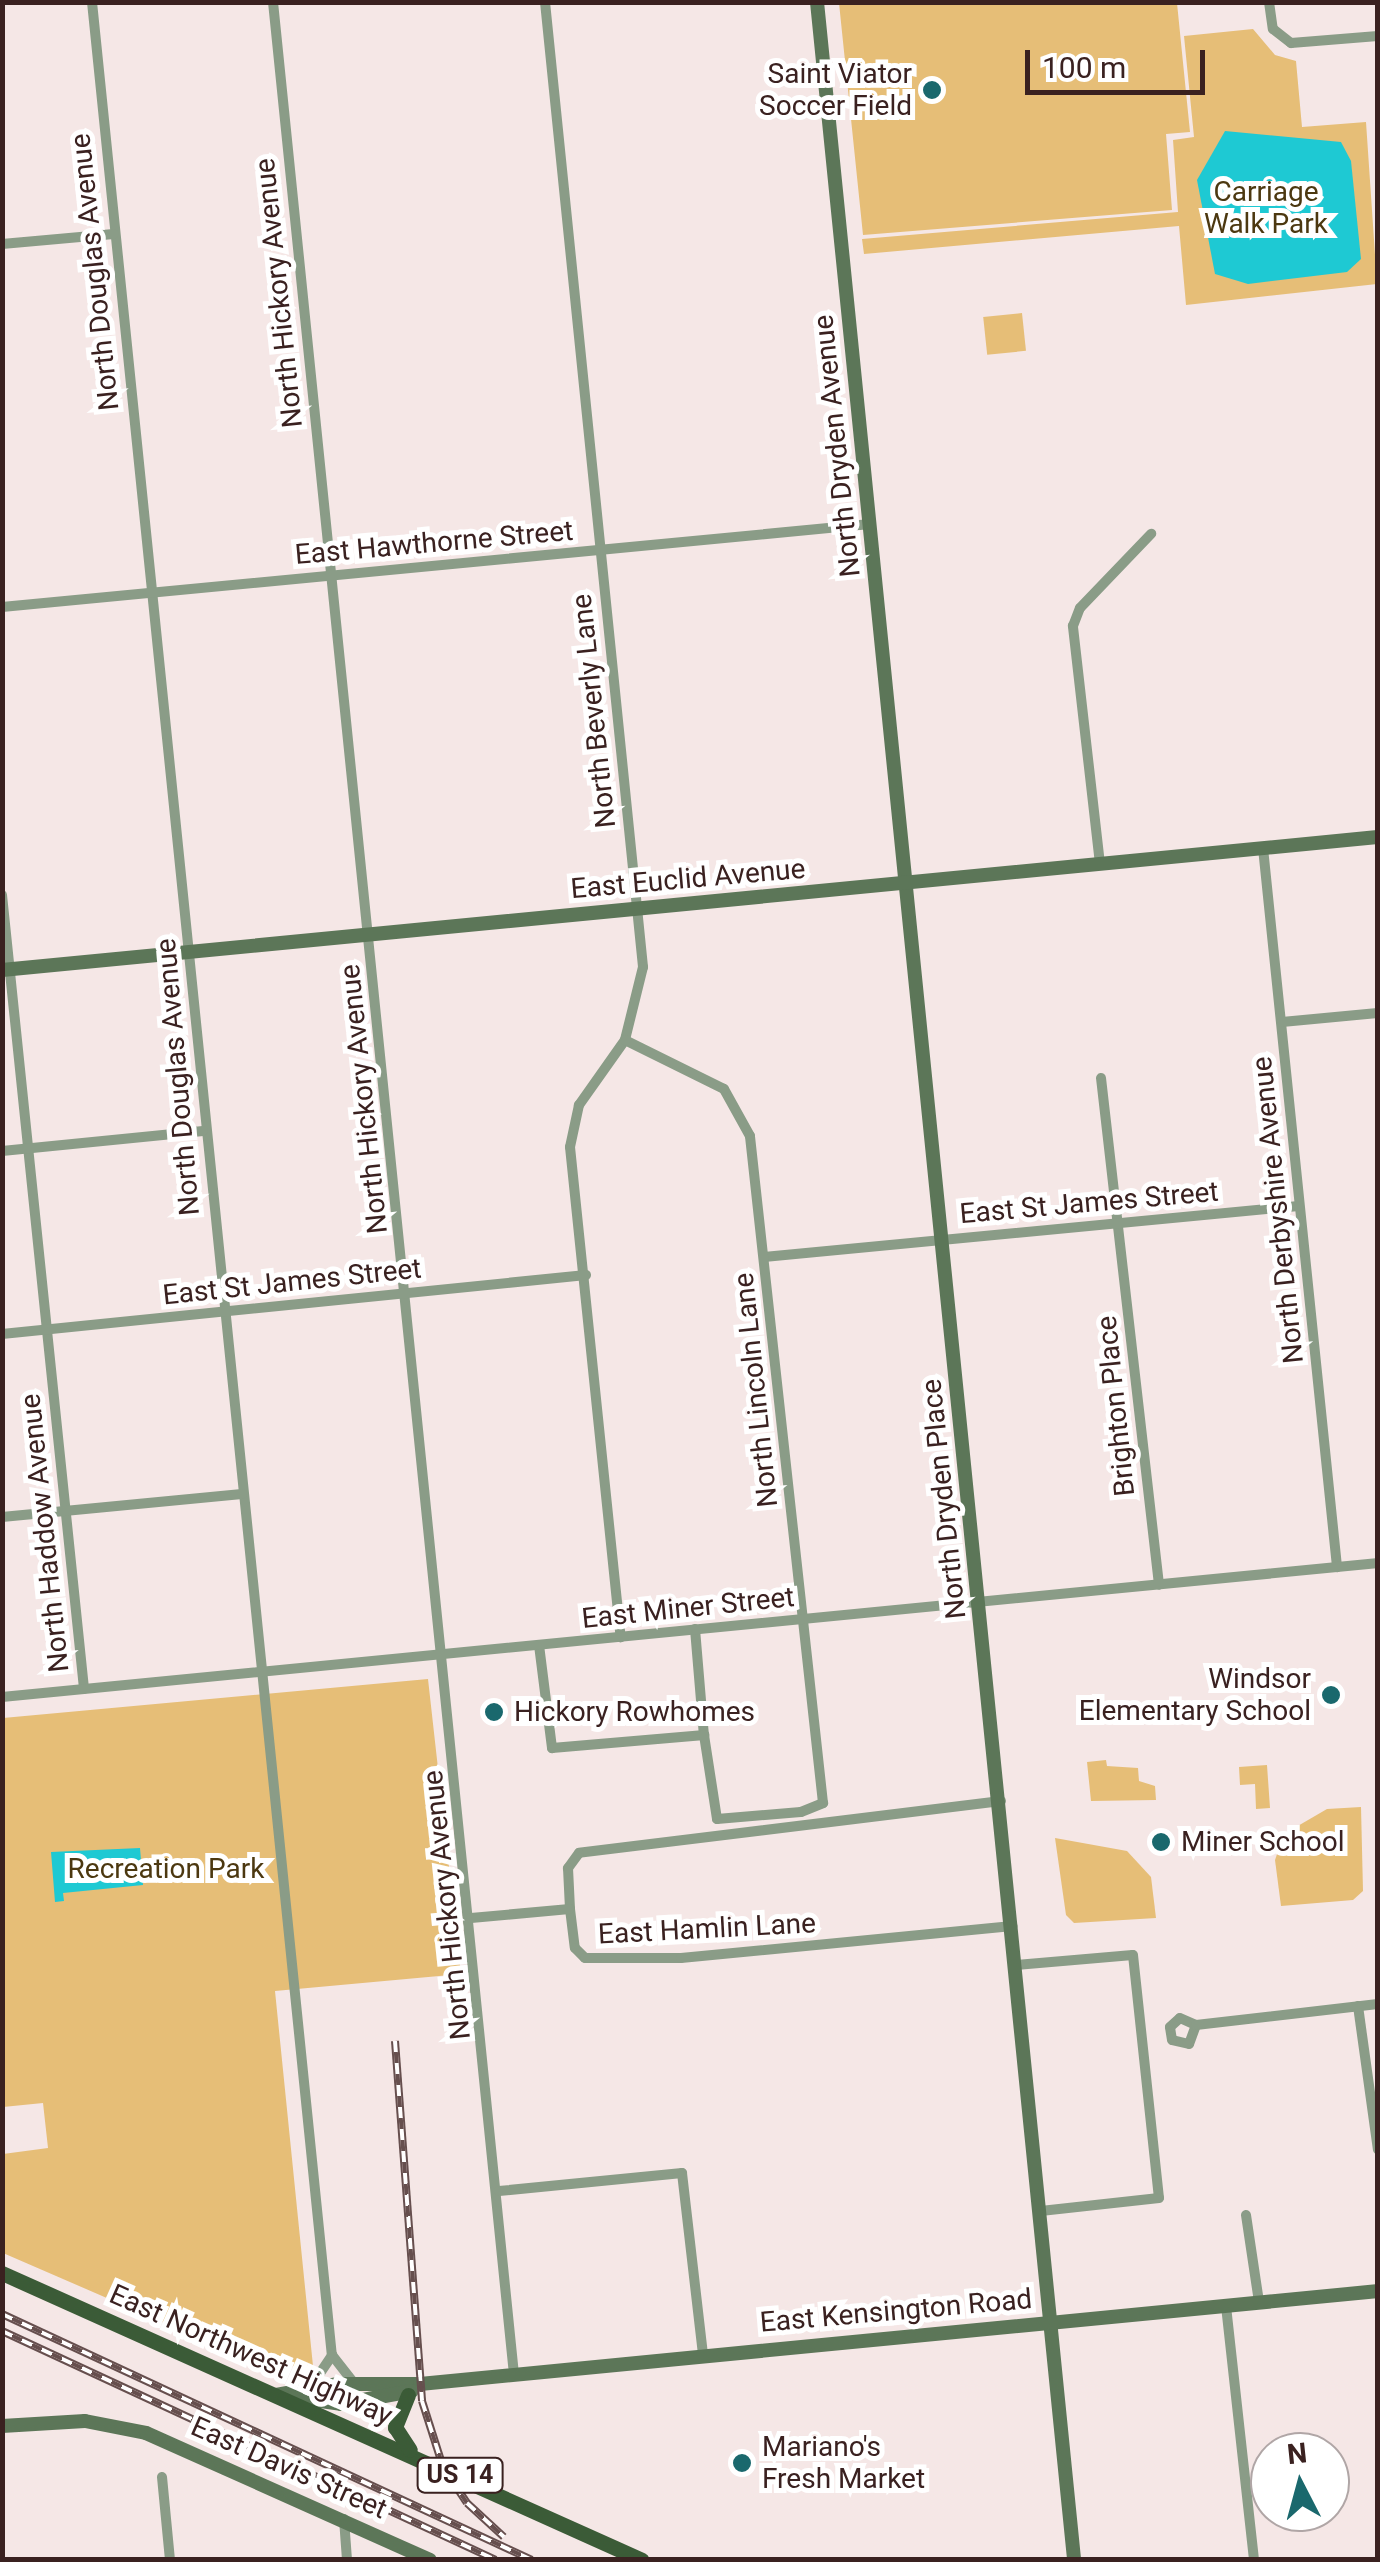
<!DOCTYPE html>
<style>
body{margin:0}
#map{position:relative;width:1380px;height:2562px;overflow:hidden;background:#f5e7e6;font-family:Roboto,sans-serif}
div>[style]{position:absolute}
.green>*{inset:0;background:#e6be77;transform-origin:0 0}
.water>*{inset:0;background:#1ec9d3}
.street>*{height:10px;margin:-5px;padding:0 5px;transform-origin:5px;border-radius:5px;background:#8a9c87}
.secondary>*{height:14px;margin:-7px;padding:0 7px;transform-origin:7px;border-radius:7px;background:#5c7658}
.primary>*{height:15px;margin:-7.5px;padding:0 7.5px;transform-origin:7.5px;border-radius:7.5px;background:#3b5b37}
.rail>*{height:8px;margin-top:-4px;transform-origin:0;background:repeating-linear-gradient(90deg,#fff 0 11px,#664f4e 0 22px);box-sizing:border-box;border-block:2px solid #664f4e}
.dots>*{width:28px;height:28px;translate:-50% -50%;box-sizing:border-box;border:5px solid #fff;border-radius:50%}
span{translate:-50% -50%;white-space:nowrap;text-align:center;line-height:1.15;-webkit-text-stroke:10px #fff;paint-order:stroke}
.shield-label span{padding:2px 8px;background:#fff;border:2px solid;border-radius:8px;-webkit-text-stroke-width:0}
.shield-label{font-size:25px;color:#3a2120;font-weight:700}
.poi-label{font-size:28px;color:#3a2120}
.right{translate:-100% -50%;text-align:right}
.left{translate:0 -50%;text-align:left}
.park-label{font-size:28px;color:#4c3810}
.street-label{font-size:28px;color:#3a2120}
.frame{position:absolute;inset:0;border:5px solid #3a2120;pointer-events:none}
.north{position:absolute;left:1250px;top:2432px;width:100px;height:100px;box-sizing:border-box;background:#fff;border:2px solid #b0a6a6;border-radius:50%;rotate:354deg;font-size:28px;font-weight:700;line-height:40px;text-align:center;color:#3a2120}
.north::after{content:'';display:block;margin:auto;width:35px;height:45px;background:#1a686d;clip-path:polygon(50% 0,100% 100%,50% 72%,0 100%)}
.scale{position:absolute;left:1025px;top:50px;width:180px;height:45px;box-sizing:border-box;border:5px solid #3a2120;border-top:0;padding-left:12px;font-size:30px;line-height:35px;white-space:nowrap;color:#3a2120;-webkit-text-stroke:8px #fff;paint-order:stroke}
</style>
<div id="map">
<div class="green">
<i style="clip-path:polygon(839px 3px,1177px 3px,1190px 132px,1166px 134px,1172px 210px,863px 235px)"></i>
<i style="clip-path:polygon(1253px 29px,1275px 55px,1296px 61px,1302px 127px,1366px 122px,1377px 284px,1186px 305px,1179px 226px,864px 254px,862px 239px,1178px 212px,1173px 140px,1194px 137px,1184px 36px)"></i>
<i style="left:1022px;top:313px;width:38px;height:39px;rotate:84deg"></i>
<i style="clip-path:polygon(428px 1679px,461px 1974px,275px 1991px,313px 2366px,266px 2367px,3px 2253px,3px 2154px,48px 2148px,43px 2103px,3px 2107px,3px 1718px)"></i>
<i style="clip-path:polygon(1106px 1760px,1107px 1766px,1138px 1768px,1139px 1781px,1155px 1786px,1156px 1800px,1091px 1801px,1087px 1762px)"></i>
<i style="clip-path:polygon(1267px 1765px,1270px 1808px,1256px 1809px,1255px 1784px,1240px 1785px,1239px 1767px)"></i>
<i style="clip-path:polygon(1361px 1807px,1363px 1891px,1353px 1900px,1281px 1906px,1275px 1860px,1284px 1834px,1327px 1809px)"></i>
<i style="clip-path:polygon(1055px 1838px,1127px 1851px,1151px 1877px,1156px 1918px,1074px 1923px,1066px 1915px)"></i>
</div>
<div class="water">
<i style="clip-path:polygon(1225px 131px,1341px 142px,1351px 161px,1361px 259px,1347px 272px,1248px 284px,1215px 274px,1197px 180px)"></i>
<i style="clip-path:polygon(140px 1848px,143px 1885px,63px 1893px,64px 1901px,55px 1902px,51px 1852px)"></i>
</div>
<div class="street">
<i style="left:92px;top:2px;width:2365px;rotate:84.18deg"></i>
<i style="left:273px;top:2px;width:2385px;rotate:84.2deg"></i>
<i style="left:545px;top:2px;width:970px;rotate:84.2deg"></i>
<i style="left:643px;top:967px;width:75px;rotate:103.9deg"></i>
<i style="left:625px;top:1040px;width:80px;rotate:125.3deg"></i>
<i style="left:579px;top:1105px;width:43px;rotate:102.1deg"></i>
<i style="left:570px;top:1147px;width:493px;rotate:84.1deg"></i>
<i style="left:1269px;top:2px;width:27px;rotate:82deg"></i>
<i style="left:1273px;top:29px;width:23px;rotate:38deg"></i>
<i style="left:1291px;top:43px;width:87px;rotate:-4.6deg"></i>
<i style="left:2px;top:244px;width:112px;rotate:-5.1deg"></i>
<i style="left:2px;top:607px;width:872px;rotate:-5.46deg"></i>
<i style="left:1263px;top:848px;width:723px;rotate:84.12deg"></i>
<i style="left:1100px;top:864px;width:240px;rotate:-96.5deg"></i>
<i style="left:1073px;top:626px;width:19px;rotate:-69deg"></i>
<i style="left:1080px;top:608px;width:103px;rotate:-46.2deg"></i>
<i style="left:2px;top:895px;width:798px;rotate:84.1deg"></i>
<i style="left:1282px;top:1022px;width:96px;rotate:-5.4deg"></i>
<i style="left:1101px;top:1078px;width:510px;rotate:83.47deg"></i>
<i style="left:2px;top:1151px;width:202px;rotate:-5.7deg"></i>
<i style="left:764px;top:1257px;width:537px;rotate:-5.45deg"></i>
<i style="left:2px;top:1334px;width:587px;rotate:-5.77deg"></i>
<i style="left:2px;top:1517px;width:241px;rotate:-5.5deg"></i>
<i style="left:695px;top:1629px;width:107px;rotate:85.2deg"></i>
<i style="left:539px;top:1645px;width:104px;rotate:82.8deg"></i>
<i style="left:552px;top:1748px;width:153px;rotate:-4.9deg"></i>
<i style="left:704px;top:1735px;width:85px;rotate:81.2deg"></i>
<i style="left:717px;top:1819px;width:84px;rotate:-4.8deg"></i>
<i style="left:801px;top:1812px;width:24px;rotate:-22deg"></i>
<i style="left:823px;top:1803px;width:671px;rotate:-96.25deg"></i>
<i style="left:750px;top:1136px;width:54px;rotate:-119deg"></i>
<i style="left:724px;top:1089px;width:110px;rotate:-153.7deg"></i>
<i style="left:2px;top:1697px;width:1383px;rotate:-5.56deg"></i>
<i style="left:1001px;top:1801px;width:425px;rotate:173deg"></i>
<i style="left:579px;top:1853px;width:19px;rotate:126deg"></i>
<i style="left:568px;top:1868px;width:41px;rotate:87.2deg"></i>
<i style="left:570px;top:1909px;width:39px;rotate:83deg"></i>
<i style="left:575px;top:1948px;width:14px;rotate:45deg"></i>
<i style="left:585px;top:1958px;width:96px"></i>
<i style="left:681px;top:1958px;width:333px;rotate:-5.5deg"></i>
<i style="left:471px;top:1918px;width:99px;rotate:-5.2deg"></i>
<i style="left:1016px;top:1965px;width:117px;rotate:-4.9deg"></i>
<i style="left:1133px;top:1955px;width:244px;rotate:83.9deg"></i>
<i style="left:1159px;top:2198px;width:119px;rotate:173.7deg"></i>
<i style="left:1358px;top:2006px;width:145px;rotate:82.1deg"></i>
<i style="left:1196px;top:2025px;width:20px;rotate:110deg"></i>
<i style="left:1189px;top:2044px;width:17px;rotate:-167deg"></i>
<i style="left:1172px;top:2040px;width:13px;rotate:-99deg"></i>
<i style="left:1170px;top:2027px;width:13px;rotate:-42deg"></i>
<i style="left:1180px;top:2018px;width:17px;rotate:24deg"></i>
<i style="left:1196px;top:2025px;width:183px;rotate:-6.6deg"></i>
<i style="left:499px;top:2191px;width:184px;rotate:-5.6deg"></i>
<i style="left:682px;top:2173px;width:182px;rotate:83.4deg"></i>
<i style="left:1246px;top:2215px;width:88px;rotate:81.5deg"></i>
<i style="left:1226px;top:2306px;width:256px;rotate:83.7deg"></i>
<i style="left:310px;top:2388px;width:40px;rotate:-56deg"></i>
<i style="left:332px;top:2355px;width:36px;rotate:52deg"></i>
<i style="left:162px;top:2477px;width:83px;rotate:84.5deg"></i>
<i style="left:344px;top:2519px;width:41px;rotate:85.8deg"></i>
</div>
<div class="secondary">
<i style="left:817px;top:2px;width:2571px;rotate:84.26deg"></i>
<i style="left:2px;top:970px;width:1382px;rotate:-5.52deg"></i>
<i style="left:276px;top:2395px;width:63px;rotate:-10.1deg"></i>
<i style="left:338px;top:2384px;width:82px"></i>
<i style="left:420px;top:2384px;width:963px;rotate:-5.54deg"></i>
<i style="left:292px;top:2397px;width:49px;rotate:8.1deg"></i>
<i style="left:341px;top:2404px;width:72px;rotate:-10.4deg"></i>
<i style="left:2px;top:2426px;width:83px;rotate:-3.4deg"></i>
<i style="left:85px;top:2421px;width:62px;rotate:11.1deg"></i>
<i style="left:146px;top:2433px;width:311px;rotate:24.1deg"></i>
</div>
<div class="primary">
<i style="left:2px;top:2273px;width:701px;rotate:24.15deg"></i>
<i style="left:408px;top:2395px;width:35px;rotate:112deg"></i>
<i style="left:395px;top:2427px;width:27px;rotate:57deg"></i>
</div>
<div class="rail">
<i style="left:395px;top:2041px;width:361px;rotate:85.7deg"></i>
<i style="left:422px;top:2401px;width:69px;rotate:72.3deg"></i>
<i style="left:443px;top:2467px;width:43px;rotate:56.3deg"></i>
<i style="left:467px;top:2503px;width:50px;rotate:42.6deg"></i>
<i style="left:2px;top:2314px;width:584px;rotate:24.9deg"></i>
<i style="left:2px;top:2331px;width:544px;rotate:24.87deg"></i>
</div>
<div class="dots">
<i style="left:932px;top:90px;background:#1a686d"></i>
<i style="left:1331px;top:1695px;background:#1a686d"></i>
<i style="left:494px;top:1712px;background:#1a686d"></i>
<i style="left:1161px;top:1842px;background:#1a686d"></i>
<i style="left:742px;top:2463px;background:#1a686d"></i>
</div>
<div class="shield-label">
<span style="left:460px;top:2475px">US 14</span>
</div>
<div class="poi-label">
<span class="right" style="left:912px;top:90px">Saint Viator<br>Soccer Field</span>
<span class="right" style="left:1311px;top:1695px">Windsor<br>Elementary School</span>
<span class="left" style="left:514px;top:1712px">Hickory Rowhomes</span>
<span class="left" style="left:1181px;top:1842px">Miner School</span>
<span class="left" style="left:762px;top:2463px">Mariano's<br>Fresh Market</span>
</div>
<div class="park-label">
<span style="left:1266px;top:208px">Carriage<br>Walk Park</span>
<span style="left:166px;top:1869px">Recreation Park</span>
</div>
<div class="street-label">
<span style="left:95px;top:272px;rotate:-96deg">North Douglas Avenue</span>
<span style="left:279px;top:293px;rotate:-96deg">North Hickory Avenue</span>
<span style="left:837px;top:446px;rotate:-96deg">North Dryden Avenue</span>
<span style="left:434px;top:543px;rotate:-5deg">East Hawthorne Street</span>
<span style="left:594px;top:711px;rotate:-96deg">North Beverly Lane</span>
<span style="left:688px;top:879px;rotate:-5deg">East Euclid Avenue</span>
<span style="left:178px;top:1077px;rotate:-95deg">North Douglas Avenue</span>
<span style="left:364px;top:1099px;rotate:-96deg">North Hickory Avenue</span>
<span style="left:1089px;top:1203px;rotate:-5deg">East St James Street</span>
<span style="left:1278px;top:1210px;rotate:-96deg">North Derbyshire Avenue</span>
<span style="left:292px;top:1282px;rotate:-6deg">East St James Street</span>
<span style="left:756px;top:1390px;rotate:-96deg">North Lincoln Lane</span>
<span style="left:1116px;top:1406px;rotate:-96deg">Brighton Place</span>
<span style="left:944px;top:1499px;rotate:-96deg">North Dryden Place</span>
<span style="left:45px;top:1533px;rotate:-96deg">North Haddow Avenue</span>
<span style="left:688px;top:1608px;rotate:-6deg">East Miner Street</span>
<span style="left:447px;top:1905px;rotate:-96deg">North Hickory Avenue</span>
<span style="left:707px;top:1929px;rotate:-3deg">East Hamlin Lane</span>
<span style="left:896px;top:2311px;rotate:-5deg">East Kensington Road</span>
<span style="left:251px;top:2355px;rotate:24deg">East Northwest Highway</span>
<span style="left:289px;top:2468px;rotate:24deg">East Davis Street</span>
</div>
<div class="frame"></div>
<div class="north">N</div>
<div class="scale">100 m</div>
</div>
